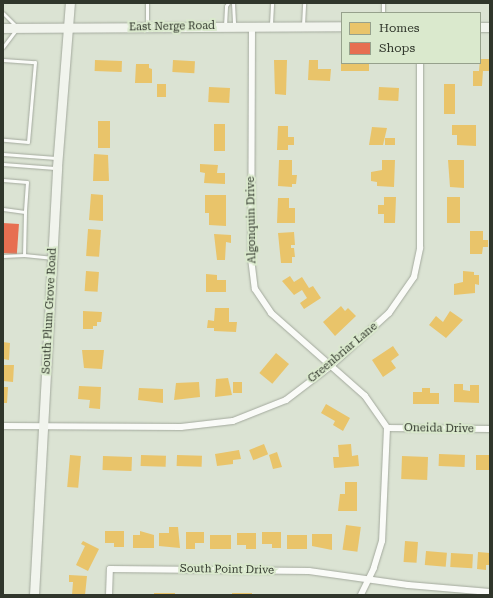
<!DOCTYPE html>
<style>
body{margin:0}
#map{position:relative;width:493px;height:598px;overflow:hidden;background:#dbe3d3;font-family:"Roboto Serif",serif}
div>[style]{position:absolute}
.homes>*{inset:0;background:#e9c46a;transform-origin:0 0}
.shops>*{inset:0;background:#e76f51;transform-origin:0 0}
.roads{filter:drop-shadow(0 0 1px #a3a99d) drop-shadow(0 0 1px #a3a99d)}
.lane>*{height:3px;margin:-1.5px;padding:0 1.5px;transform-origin:1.5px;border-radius:1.5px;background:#fafbf8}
.street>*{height:6px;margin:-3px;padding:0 3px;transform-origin:3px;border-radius:3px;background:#fafbf8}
.secondary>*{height:9px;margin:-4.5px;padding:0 4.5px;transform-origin:4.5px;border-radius:4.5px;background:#f1f4ed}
span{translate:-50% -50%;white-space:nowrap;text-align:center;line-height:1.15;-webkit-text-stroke:4px #dae9cd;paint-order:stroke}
.street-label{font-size:11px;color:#30362b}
.frame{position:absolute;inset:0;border:4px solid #30362b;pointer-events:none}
.legend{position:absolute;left:341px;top:12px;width:140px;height:52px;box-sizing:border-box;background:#dae9cd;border:1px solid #96a18c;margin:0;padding:5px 7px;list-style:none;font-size:12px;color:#30362b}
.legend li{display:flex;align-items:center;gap:8px;height:20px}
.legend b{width:20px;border:1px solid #96a18c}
</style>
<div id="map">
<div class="homes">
<i style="clip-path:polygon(480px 59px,490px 59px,490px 71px,483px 71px,482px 86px,473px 86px,473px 71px,479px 71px)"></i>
<i style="left:95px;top:60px;width:27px;height:11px;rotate:2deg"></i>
<i style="left:173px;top:60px;width:22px;height:12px;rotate:3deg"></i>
<i style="clip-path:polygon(274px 60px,287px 60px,286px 95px,275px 94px)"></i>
<i style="clip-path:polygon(309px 60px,318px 60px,318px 69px,331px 69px,330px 81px,308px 80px)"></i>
<i style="left:341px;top:63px;width:28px;height:8px"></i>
<i style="clip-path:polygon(136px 64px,149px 64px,149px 68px,152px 69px,152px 83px,135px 83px)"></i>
<i style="left:157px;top:84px;width:9px;height:13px"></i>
<i style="left:444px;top:84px;width:11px;height:30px"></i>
<i style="left:209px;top:87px;width:21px;height:15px;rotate:3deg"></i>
<i style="left:379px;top:87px;width:20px;height:13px;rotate:3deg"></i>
<i style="left:98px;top:121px;width:12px;height:27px"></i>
<i style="left:214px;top:124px;width:11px;height:27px"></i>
<i style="clip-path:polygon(452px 125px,476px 125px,476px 146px,457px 145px,457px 135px,452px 135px)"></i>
<i style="clip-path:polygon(278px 126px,288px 126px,288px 137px,294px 137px,294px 145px,288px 145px,288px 150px,277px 150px)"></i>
<i style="clip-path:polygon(372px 127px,387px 128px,383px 145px,369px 145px)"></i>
<i style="left:385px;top:138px;width:10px;height:7px"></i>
<i style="clip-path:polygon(94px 154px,108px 155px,109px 181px,93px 181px)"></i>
<i style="clip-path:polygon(279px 160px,292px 160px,292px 175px,297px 175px,296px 184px,292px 184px,292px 187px,278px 186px)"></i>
<i style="clip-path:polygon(382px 160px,395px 160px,394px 187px,377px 186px,377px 182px,371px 181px,371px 172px,382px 170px)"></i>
<i style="clip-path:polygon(448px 160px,464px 160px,464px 188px,450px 187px)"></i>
<i style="clip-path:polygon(200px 164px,218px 165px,217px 173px,225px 173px,225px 184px,204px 183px,205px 173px,200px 172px)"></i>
<i style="clip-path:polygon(91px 194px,103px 195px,103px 221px,89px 220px)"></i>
<i style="clip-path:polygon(205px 195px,226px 195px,226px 226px,209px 225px,209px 213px,205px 213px)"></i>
<i style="clip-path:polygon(384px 197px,396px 197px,395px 223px,384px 223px,384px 214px,378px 214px,378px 205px,384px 205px)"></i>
<i style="left:447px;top:197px;width:13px;height:26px"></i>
<i style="clip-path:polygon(278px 198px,289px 198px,289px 208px,295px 208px,295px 223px,277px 223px)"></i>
<i style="left:88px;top:229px;width:13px;height:27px;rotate:4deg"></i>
<i style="clip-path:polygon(470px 231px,483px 231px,483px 240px,488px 240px,488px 247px,483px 247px,482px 254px,470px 254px)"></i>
<i style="clip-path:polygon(294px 232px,295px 245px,291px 245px,291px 248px,294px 248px,295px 257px,292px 257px,292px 263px,281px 263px,278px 233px)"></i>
<i style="clip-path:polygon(214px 234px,231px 235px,231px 243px,226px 242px,225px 260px,217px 260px)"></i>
<i style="left:86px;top:271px;width:13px;height:20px;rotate:4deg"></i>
<i style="clip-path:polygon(463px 271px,474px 272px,474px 275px,479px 275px,479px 285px,475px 284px,475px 293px,454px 295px,454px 284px,463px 282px)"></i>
<i style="clip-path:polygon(206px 274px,217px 275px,217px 280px,226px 280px,226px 292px,206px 292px)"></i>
<i style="clip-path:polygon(290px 276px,294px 282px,302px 277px,309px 288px,313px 286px,321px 298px,304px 309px,300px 303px,307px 298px,302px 290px,294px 295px,282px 281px)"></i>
<i style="clip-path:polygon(341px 306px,345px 311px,348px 308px,356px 316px,335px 336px,323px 322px)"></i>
<i style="clip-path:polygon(215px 308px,229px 308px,229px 322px,237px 322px,236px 332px,214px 331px,214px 328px,207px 328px,208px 320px,214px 321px)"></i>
<i style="clip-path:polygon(83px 311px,102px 312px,101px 322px,97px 322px,97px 326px,93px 326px,93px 329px,83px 329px)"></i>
<i style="clip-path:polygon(450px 311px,463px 320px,446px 338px,429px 325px,436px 316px,443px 322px)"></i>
<i style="clip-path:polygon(3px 342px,10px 343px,9px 360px,3px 359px)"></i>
<i style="clip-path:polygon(393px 346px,399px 355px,391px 361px,396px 368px,383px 377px,372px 360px)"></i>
<i style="clip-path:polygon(82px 350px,104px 350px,102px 369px,84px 368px)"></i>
<i style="left:276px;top:353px;width:17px;height:26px;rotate:40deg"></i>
<i style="clip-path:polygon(3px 365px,14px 365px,13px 382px,3px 381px)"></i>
<i style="clip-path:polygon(228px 378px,232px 395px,215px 397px,216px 379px)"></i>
<i style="clip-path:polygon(199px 382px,200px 397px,174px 400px,176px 383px)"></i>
<i style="left:233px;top:382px;width:9px;height:11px"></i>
<i style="clip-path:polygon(454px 384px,463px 384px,463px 390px,470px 391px,470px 385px,479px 385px,479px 403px,454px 402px)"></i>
<i style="clip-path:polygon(79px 386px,101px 387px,100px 409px,89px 408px,90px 400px,78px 399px)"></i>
<i style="clip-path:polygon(3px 387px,8px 387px,7px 403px,3px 403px)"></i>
<i style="clip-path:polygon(139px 388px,163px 389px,163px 403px,138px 400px)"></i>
<i style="clip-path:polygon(422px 388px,430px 388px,430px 393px,439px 393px,439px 404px,413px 404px,413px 392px,422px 392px)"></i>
<i style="clip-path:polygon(326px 404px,350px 418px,343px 431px,333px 425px,335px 421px,321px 413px)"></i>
<i style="left:264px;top:444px;width:11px;height:16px;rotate:68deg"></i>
<i style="clip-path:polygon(351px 444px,352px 456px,358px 455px,359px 466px,334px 468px,333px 457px,339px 457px,338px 445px)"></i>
<i style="clip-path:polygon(239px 450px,241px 459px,233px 460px,233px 464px,217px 466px,215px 454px)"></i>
<i style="clip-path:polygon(277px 452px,282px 467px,273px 469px,269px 455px)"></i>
<i style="left:439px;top:454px;width:26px;height:12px;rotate:2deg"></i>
<i style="left:70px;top:455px;width:11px;height:32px;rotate:5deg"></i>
<i style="left:141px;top:455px;width:25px;height:11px;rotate:2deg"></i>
<i style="left:177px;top:455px;width:25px;height:11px;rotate:2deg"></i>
<i style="left:476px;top:455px;width:14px;height:15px"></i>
<i style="left:103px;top:456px;width:29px;height:14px;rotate:2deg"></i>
<i style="left:402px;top:456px;width:26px;height:23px;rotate:2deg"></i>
<i style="clip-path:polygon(345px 482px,357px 482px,357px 511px,338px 511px,340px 494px,345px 494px)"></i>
<i style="left:346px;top:525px;width:15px;height:25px;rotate:8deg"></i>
<i style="clip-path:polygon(169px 527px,178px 527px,180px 548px,159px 546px,159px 533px,169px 533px)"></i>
<i style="clip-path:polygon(105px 531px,124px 531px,124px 547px,114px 547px,114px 543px,105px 543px)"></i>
<i style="clip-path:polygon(140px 531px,154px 535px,154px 548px,133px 548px,133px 535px,140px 535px)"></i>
<i style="clip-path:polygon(186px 532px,204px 532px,204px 543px,195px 543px,195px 549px,186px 549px)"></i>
<i style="clip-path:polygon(262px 532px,281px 532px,281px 548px,272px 548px,272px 544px,262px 544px)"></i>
<i style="clip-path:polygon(237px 533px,256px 533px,256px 549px,246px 549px,246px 545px,237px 545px)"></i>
<i style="clip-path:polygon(312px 534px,332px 534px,332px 550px,312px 546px)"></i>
<i style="left:210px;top:535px;width:21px;height:14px"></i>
<i style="left:287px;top:535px;width:20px;height:14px"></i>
<i style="clip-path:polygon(83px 541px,99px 549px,88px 571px,76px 565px,85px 546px,81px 544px)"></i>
<i style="left:405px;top:541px;width:13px;height:21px;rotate:4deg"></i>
<i style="left:426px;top:551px;width:21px;height:14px;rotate:5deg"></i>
<i style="clip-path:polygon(478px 552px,490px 553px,490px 565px,486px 565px,486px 570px,477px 569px)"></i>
<i style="left:451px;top:553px;width:22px;height:14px;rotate:3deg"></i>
<i style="clip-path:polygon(69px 575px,87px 576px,85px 595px,72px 595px,73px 582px,69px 582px)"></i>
<i style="left:154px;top:593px;width:21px;height:2px"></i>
<i style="left:232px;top:593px;width:20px;height:2px"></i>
</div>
<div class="shops">
<i style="left:3px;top:223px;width:16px;height:30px;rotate:4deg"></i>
</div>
<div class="roads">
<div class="lane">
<i style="left:233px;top:3px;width:22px;rotate:87deg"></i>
<i style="left:383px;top:3px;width:10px;rotate:90deg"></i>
<i style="left:3px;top:13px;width:18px;rotate:45deg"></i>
<i style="left:271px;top:24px;width:21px;rotate:-87deg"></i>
<i style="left:147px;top:25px;width:22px;rotate:-90deg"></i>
<i style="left:303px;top:25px;width:22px;rotate:-87deg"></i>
<i style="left:225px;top:26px;width:20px;rotate:-87deg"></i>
<i style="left:226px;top:6px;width:4px;rotate:-56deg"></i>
<i style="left:3px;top:47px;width:21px;rotate:-53deg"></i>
<i style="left:3px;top:60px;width:32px;rotate:4deg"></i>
<i style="left:35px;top:62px;width:80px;rotate:95deg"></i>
<i style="left:28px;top:142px;width:25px;rotate:-175deg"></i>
<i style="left:3px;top:154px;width:53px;rotate:4.3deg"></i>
<i style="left:3px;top:164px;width:52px;rotate:4.4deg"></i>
<i style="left:3px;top:180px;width:24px;rotate:5deg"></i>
<i style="left:27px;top:182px;width:30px;rotate:94deg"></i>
<i style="left:3px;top:209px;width:22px;rotate:8deg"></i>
<i style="left:25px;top:212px;width:43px;rotate:91.3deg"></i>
<i style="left:24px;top:255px;width:27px;rotate:6deg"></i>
<i style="left:3px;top:256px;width:21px;rotate:-3deg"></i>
</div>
<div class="street">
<i style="left:252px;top:26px;width:232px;rotate:90.2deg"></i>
<i style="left:251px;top:258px;width:31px;rotate:83deg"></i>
<i style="left:255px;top:289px;width:29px;rotate:56deg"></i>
<i style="left:271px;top:313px;width:125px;rotate:41.4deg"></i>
<i style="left:365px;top:396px;width:39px;rotate:55deg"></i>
<i style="left:387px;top:428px;width:113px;rotate:92.5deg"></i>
<i style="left:382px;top:541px;width:28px;rotate:107deg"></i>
<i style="left:374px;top:568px;width:30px;rotate:116deg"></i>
<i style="left:3px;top:426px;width:178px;rotate:0.3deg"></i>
<i style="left:181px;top:427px;width:52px;rotate:-6.6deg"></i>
<i style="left:233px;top:421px;width:57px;rotate:-21.6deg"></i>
<i style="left:286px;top:400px;width:58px;rotate:-37.3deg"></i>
<i style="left:332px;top:365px;width:77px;rotate:-42.4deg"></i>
<i style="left:389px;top:313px;width:44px;rotate:-55.2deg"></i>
<i style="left:414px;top:277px;width:30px;rotate:-78deg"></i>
<i style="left:420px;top:248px;width:185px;rotate:-90deg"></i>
<i style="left:387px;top:428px;width:103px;rotate:0.6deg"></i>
<i style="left:109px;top:595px;width:26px;rotate:-88deg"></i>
<i style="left:110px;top:569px;width:199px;rotate:0.6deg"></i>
<i style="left:309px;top:571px;width:100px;rotate:8deg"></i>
<i style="left:408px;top:585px;width:82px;rotate:4.9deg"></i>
</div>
<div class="secondary">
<i style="left:480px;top:27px;width:10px"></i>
<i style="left:3px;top:28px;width:339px;rotate:-0.3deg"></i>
<i style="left:34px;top:595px;width:429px;rotate:-86.9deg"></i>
<i style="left:57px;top:167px;width:165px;rotate:-85.5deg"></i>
</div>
</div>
<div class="street-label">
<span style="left:172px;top:27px;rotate:-1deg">East Nerge Road</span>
<span style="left:252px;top:220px;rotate:-91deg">Algonquin Drive</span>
<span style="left:50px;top:311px;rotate:-87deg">South Plum Grove Road</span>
<span style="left:343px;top:353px;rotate:-40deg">Greenbriar Lane</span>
<span style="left:439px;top:429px;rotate:1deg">Oneida Drive</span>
<span style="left:227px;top:570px;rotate:1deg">South Point Drive</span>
</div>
<div class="frame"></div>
<ul class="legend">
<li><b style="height:11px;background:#e9c46a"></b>Homes</li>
<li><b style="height:11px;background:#e76f51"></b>Shops</li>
</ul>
</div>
